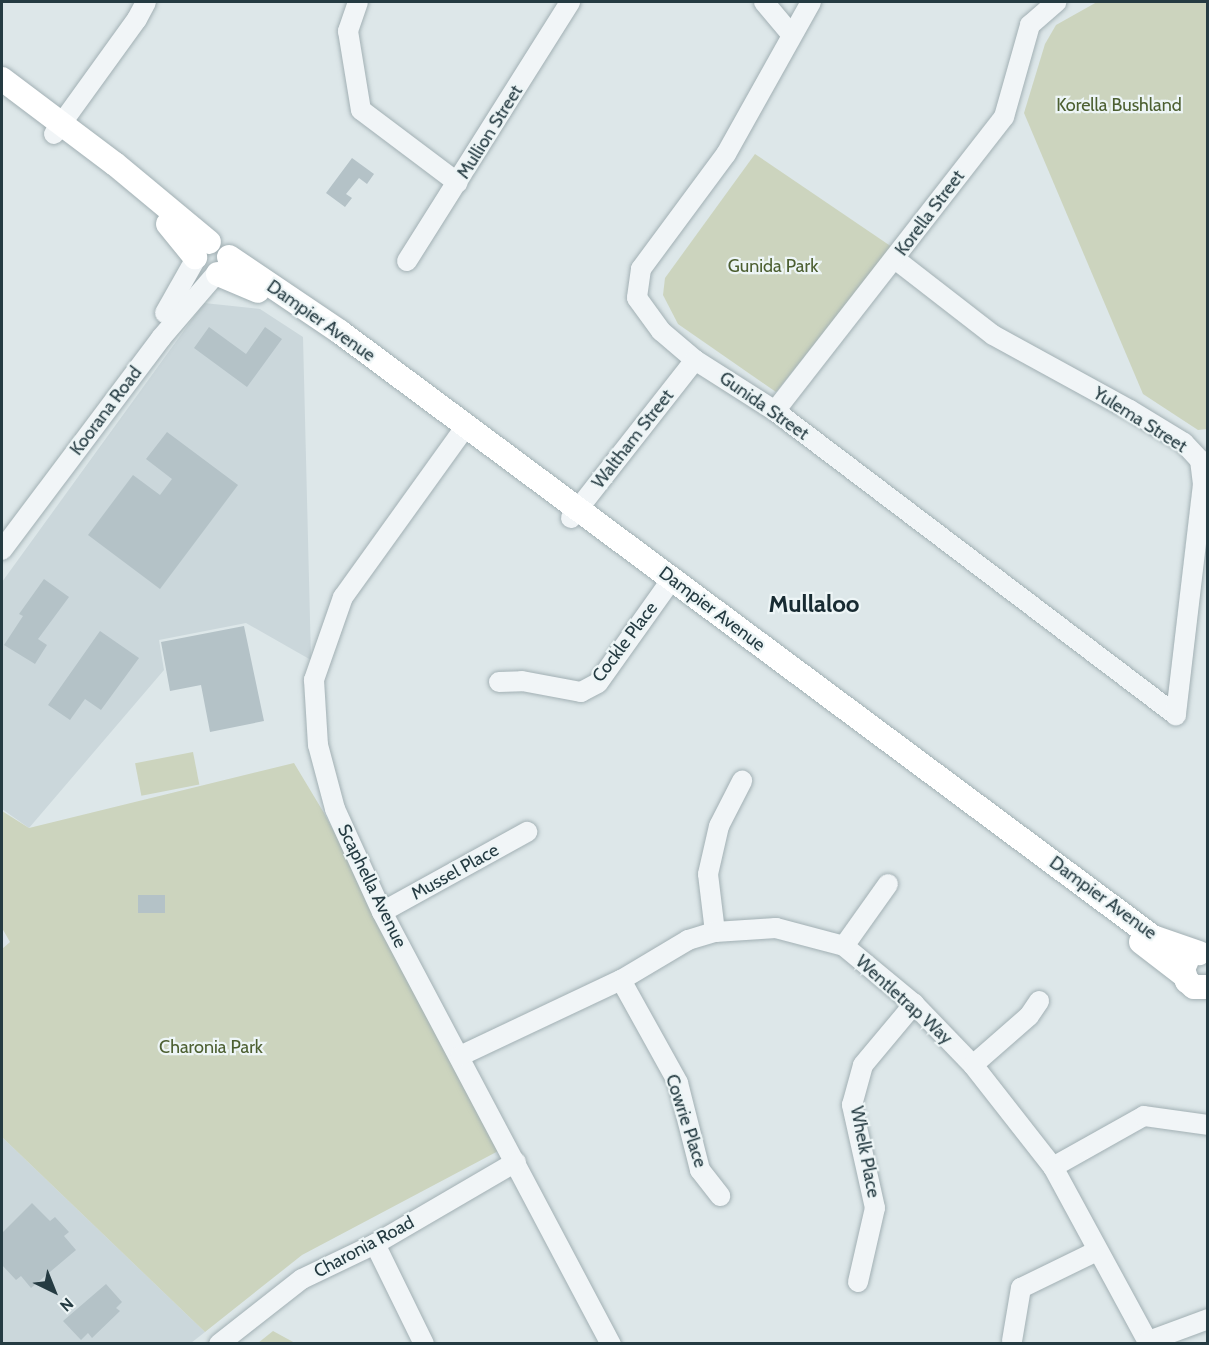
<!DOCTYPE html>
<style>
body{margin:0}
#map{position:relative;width:1209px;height:1345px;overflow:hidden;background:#dde7e9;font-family:Cabin,sans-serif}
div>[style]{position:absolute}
.built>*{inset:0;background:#cbd7db}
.green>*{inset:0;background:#ccd4be;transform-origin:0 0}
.building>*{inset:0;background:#b4c2c7;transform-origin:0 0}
.roads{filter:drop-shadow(0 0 2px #a2b0b4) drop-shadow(0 0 2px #a2b0b4)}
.minor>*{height:20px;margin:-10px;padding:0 10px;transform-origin:10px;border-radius:10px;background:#f1f5f7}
.major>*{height:24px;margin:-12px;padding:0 12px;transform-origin:12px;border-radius:12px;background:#fff}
span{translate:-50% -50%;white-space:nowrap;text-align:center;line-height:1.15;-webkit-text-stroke:4.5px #edf5f6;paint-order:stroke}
.park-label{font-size:18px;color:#4c5f31}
.street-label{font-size:18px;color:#253b42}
.district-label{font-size:24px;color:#182b32;font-weight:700}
.frame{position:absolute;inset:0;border:3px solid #253b42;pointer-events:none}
.north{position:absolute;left:24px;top:1261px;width:60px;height:60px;-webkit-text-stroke:4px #edf5f6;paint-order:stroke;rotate:137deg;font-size:16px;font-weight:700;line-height:24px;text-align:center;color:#253b42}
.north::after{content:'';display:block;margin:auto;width:21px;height:27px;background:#253b42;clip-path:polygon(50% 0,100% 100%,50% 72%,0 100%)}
</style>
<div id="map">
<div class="built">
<i style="clip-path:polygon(204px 303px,260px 309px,303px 337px,311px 660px,246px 623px,159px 640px,164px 670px,29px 828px,2px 809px,2px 582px)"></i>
<i style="clip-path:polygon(2px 1137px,205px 1332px,191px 1343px,2px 1343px)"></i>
</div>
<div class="green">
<i style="clip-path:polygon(1097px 2px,1207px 2px,1207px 429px,1198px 430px,1143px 394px,1024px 113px,1045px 44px,1056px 25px)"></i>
<i style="clip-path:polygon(755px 154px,892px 247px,776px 392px,678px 324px,663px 295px,665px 278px)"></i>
<i style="left:193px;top:752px;width:33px;height:59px;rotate:79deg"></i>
<i style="clip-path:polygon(294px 763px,324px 813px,502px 1149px,302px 1255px,205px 1332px,2px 1137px,2px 949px,10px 942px,2px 928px,2px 811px,29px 828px)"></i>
<i style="clip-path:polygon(273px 1331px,295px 1343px,258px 1343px)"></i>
</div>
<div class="building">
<i style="clip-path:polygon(352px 158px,374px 174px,367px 184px,359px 178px,346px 194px,352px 198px,345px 207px,326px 193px)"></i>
<i style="clip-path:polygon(209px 327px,246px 354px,265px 327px,282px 339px,247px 387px,194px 348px)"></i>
<i style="clip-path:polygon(167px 432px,238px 485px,160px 589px,88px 535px,133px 475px,160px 495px,172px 479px,146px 459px)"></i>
<i style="clip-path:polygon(44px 579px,69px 597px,38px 639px,47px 645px,35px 664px,4px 645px,23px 616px,19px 614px)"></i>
<i style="clip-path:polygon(244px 626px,264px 721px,210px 732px,201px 685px,170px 691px,161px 642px)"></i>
<i style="clip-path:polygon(100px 631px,139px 658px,101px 710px,85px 699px,70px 720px,48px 705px)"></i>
<i style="left:165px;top:895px;width:18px;height:27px;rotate:90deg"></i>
<i style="clip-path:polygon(32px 1203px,50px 1221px,55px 1217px,69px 1232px,64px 1236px,76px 1250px,31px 1288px,21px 1276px,16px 1280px,2px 1265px,2px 1233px)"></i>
<i style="clip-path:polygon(106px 1284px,122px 1302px,116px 1308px,120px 1311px,92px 1338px,88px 1333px,81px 1340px,63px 1321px)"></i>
</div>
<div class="roads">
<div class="minor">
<i style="left:358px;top:2px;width:31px;rotate:109deg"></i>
<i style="left:348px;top:31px;width:80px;rotate:80.7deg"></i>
<i style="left:361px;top:110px;width:121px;rotate:37deg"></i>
<i style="left:764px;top:2px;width:40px;rotate:50deg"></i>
<i style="left:811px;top:2px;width:174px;rotate:119.2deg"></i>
<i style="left:726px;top:154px;width:143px;rotate:126.5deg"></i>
<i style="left:641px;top:269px;width:29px;rotate:98deg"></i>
<i style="left:637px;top:298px;width:41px;rotate:54deg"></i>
<i style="left:661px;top:331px;width:45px;rotate:40.5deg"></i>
<i style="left:695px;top:360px;width:95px;rotate:32.5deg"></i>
<i style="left:775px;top:411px;width:503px;rotate:37.17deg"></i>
<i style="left:54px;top:134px;width:142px;rotate:-54.2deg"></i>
<i style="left:137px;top:19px;width:19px;rotate:-62deg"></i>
<i style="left:895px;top:259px;width:124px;rotate:37.8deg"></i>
<i style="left:993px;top:335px;width:156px;rotate:28.7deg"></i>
<i style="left:1130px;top:410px;width:63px;rotate:31.4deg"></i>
<i style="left:1184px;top:443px;width:23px;rotate:47deg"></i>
<i style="left:1200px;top:460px;width:24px;rotate:83deg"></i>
<i style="left:1203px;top:484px;width:233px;rotate:96.7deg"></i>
<i style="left:407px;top:261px;width:306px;rotate:-57.8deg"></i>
<i style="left:165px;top:313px;width:61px;rotate:-60.5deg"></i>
<i style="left:775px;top:411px;width:373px;rotate:-52.1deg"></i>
<i style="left:1004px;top:117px;width:96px;rotate:-74.2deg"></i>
<i style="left:1030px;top:25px;width:35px;rotate:-41deg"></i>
<i style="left:466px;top:426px;width:211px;rotate:125.7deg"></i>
<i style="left:343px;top:597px;width:88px;rotate:109.3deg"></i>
<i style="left:314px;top:680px;width:65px;rotate:86.5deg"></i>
<i style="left:318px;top:745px;width:66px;rotate:75.1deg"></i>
<i style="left:335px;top:809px;width:113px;rotate:65.5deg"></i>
<i style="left:382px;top:912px;width:489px;rotate:62.1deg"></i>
<i style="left:571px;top:518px;width:201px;rotate:-51.9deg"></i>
<i style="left:2px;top:550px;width:265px;rotate:-53.1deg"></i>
<i style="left:161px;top:338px;width:83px;rotate:-49.4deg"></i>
<i style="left:499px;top:682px;width:23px;rotate:-2deg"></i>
<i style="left:522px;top:681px;width:60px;rotate:10.6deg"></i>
<i style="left:581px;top:692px;width:19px;rotate:-28deg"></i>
<i style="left:598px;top:683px;width:128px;rotate:-54.6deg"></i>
<i style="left:382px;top:912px;width:166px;rotate:-28.9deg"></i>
<i style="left:715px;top:932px;width:58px;rotate:-96.9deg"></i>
<i style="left:708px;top:874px;width:49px;rotate:-77.1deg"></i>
<i style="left:719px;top:826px;width:51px;rotate:-62.9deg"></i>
<i style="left:844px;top:946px;width:76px;rotate:-54.6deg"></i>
<i style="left:621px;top:980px;width:118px;rotate:61deg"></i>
<i style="left:678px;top:1083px;width:90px;rotate:75.8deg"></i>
<i style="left:700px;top:1170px;width:33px;rotate:52deg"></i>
<i style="left:460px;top:1056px;width:178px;rotate:-25.3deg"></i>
<i style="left:621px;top:980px;width:78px;rotate:-30.8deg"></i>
<i style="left:688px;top:940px;width:28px;rotate:-17deg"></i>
<i style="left:715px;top:932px;width:61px;rotate:-3.8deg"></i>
<i style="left:776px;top:928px;width:70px;rotate:14.8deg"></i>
<i style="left:844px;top:946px;width:91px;rotate:39.6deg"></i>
<i style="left:914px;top:1004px;width:85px;rotate:46deg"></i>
<i style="left:973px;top:1065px;width:130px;rotate:51.9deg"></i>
<i style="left:1053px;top:1167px;width:201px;rotate:61.5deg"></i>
<i style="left:973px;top:1065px;width:74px;rotate:-41.2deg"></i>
<i style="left:1029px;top:1016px;width:18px;rotate:-56deg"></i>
<i style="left:1053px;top:1167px;width:104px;rotate:-29.3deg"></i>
<i style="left:1144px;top:1116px;width:65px;rotate:8deg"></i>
<i style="left:375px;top:1244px;width:111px;rotate:63.9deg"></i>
<i style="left:858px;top:1282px;width:76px;rotate:-77.1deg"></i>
<i style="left:875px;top:1208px;width:106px;rotate:-102.6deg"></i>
<i style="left:852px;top:1105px;width:41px;rotate:-74.6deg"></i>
<i style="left:863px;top:1065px;width:80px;rotate:-50.1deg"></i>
<i style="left:1012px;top:1341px;width:54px;rotate:-80.4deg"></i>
<i style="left:1021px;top:1288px;width:85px;rotate:-26deg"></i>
<i style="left:1149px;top:1341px;width:63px;rotate:-20.4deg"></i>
<i style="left:219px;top:1344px;width:105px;rotate:-38.1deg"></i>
<i style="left:302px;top:1279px;width:81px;rotate:-25.6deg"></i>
<i style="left:375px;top:1244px;width:163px;rotate:-30.2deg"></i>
</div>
<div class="major">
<i style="left:2px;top:79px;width:141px;rotate:37deg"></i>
<i style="left:115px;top:164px;width:122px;rotate:39.7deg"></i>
<i style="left:168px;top:224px;width:43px;rotate:50.7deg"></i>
<i style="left:229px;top:257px;width:134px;rotate:34deg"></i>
<i style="left:340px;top:332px;width:1013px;rotate:36.66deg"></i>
<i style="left:1153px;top:937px;width:49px;rotate:19.2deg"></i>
<i style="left:218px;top:274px;width:43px;rotate:23deg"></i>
<i style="left:1141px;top:942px;width:54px;rotate:37.5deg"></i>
<i style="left:1187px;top:960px;width:10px;rotate:114deg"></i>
<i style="left:1183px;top:969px;width:13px;rotate:72deg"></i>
<i style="left:1187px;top:981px;width:9px;rotate:41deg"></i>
<i style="left:1194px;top:987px;width:14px"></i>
</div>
</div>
<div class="park-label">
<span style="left:1119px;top:105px">Korella Bushland</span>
<span style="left:773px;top:266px">Gunida Park</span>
<span style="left:211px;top:1047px">Charonia Park</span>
</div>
<div class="street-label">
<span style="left:490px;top:132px;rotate:-58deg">Mullion Street</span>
<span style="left:930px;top:213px;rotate:-53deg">Korella Street</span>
<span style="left:321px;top:321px;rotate:35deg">Dampier Avenue</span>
<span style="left:764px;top:406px;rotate:35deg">Gunida Street</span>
<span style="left:106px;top:411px;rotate:-53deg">Koorana Road</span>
<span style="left:1140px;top:420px;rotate:32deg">Yulema Street</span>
<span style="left:633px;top:439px;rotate:-52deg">Waltham Street</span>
<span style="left:712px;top:609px;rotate:37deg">Dampier Avenue</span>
<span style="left:625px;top:642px;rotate:-53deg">Cockle Place</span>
<span style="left:455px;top:872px;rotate:-29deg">Mussel Place</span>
<span style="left:372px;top:886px;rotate:64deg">Scaphella Avenue</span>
<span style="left:1103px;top:898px;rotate:36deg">Dampier Avenue</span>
<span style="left:904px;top:1000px;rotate:42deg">Wentletrap Way</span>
<span style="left:686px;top:1121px;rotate:72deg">Cowrie Place</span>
<span style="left:865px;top:1152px;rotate:79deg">Whelk Place</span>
<span style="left:364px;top:1247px;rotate:-28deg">Charonia Road</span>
</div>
<div class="district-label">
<span style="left:814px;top:604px">Mullaloo</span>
</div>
<div class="frame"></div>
<div class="north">N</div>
</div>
